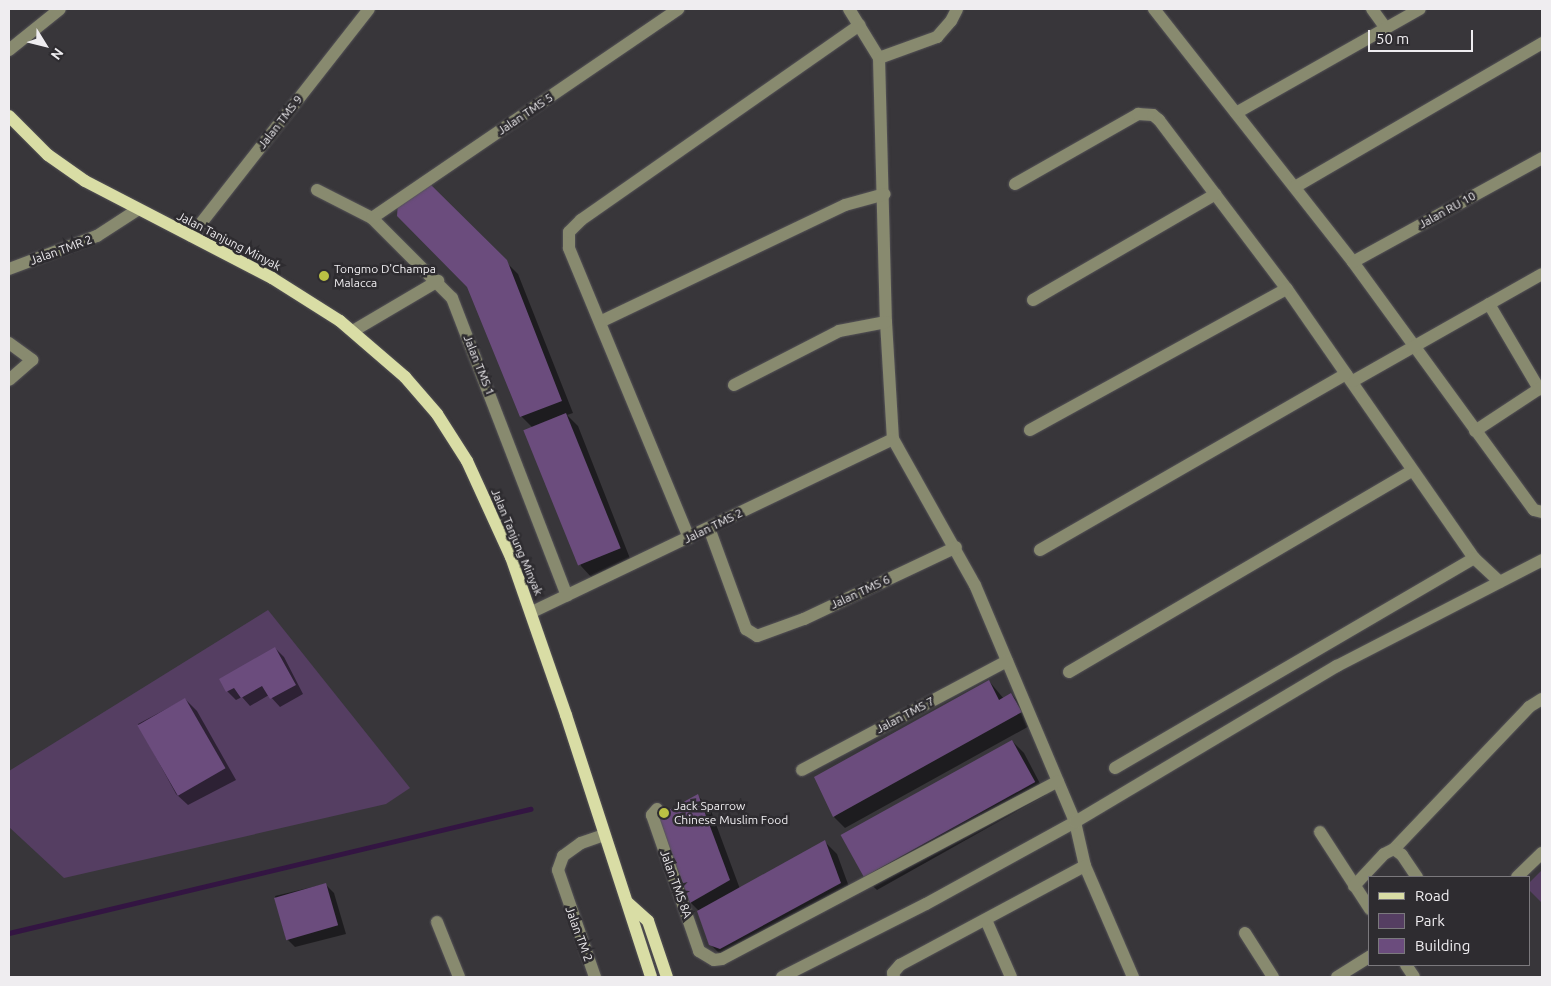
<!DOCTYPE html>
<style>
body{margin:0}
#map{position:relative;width:1551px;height:986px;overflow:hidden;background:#38363a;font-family:Ubuntu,sans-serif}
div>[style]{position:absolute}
.green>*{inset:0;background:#553e62}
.shadow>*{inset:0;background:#0007}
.stream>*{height:4.5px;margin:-2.25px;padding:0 2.25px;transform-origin:2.25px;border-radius:2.25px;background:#331542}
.building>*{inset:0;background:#6b4c7d;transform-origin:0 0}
.roads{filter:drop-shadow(0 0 1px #555357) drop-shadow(0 0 1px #555357)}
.minor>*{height:12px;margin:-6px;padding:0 6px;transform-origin:6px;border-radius:6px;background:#888a6f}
.major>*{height:12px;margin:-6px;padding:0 6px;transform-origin:6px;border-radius:6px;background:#d9dda5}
.dots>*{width:14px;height:14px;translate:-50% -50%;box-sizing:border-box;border:2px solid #2e2c30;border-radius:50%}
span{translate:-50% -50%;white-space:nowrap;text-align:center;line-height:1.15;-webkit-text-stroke:5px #2e2c30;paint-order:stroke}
.street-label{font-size:12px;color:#efedf0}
.poi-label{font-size:12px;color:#efedf0}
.left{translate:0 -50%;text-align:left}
.frame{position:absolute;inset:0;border:10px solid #efedf0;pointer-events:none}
.legend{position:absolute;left:1368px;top:876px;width:162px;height:90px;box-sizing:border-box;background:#2e2c30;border:1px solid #7b797d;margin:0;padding:6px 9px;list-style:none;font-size:15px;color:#efedf0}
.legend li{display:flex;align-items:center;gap:10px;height:25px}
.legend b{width:25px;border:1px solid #7b797d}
.north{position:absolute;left:20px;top:20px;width:50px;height:50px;-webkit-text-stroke:4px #2e2c30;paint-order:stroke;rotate:126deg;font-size:14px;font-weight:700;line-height:20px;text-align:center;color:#efedf0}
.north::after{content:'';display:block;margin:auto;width:18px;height:22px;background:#efedf0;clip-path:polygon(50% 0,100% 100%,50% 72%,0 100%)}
.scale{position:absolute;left:1368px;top:30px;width:105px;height:22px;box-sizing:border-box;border:2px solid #efedf0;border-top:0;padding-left:6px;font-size:15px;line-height:18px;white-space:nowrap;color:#efedf0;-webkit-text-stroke:4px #2e2c30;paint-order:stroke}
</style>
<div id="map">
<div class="green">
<i style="clip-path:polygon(268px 610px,410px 788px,386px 804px,64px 878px,9px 827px,9px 771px)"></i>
<i style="clip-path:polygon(1542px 870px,1542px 903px,1530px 891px,1530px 882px)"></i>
</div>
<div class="shadow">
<i style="clip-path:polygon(428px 184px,518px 274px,573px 413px,567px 415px,578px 426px,631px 561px,592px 578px,581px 566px,533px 428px,521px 416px)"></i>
<i style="clip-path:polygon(275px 648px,284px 657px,303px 694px,280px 707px,269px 695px,250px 706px,242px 697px,236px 700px,227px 691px)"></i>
<i style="clip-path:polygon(989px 681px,1004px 699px,1011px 694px,1023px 706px,1033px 724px,845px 828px,834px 817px)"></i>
<i style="clip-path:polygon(185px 699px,197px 711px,236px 780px,188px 805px,176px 794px,138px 724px)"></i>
<i style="clip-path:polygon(1012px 741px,1024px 753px,1046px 795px,877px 890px,865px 879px)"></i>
<i style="clip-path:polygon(698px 796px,710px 808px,740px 889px,825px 842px,837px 854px,852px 895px,722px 956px,710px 944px,699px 911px,691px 903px,659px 817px)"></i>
<i style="clip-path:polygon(325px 884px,334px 893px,346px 934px,295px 947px,286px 938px,275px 896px)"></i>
</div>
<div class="stream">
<i style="left:9px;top:933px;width:536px;rotate:-13.39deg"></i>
</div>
<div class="building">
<i style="clip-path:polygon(428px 182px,507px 260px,562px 401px,520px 417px,467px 287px,397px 216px,398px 202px)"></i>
<i style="left:566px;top:413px;width:146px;height:46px;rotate:68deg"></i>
<i style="clip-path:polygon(275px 647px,296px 685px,270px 699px,262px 686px,241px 698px,234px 688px,226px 692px,219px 679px)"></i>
<i style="clip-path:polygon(989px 680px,999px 700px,1011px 693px,1022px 712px,833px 817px,814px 777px)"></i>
<i style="left:185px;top:698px;width:81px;height:55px;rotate:60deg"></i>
<i style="left:1012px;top:740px;width:48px;height:196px;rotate:61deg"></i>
<i style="clip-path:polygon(698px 794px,730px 880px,690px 903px,658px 816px)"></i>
<i style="clip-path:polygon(825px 840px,841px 883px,720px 949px,709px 945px,697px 911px)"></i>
<i style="left:326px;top:883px;width:44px;height:54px;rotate:74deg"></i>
</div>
<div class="roads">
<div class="minor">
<i style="left:849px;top:9px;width:57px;rotate:58.5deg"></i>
<i style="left:879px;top:58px;width:264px;rotate:88.5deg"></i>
<i style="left:886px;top:322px;width:117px;rotate:86.6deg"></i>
<i style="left:893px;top:439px;width:167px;rotate:60.7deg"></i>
<i style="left:975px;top:585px;width:257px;rotate:67.1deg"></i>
<i style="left:1075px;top:822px;width:45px;rotate:77.2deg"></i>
<i style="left:1085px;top:866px;width:121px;rotate:66.6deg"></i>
<i style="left:1154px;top:9px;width:322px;rotate:51.8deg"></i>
<i style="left:1353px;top:262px;width:307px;rotate:53.9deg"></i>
<i style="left:1534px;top:510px;width:8px;rotate:14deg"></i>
<i style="left:1372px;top:9px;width:24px;rotate:54deg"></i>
<i style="left:9px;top:50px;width:65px;rotate:-38.8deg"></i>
<i style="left:879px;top:58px;width:62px;rotate:-19.9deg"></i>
<i style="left:937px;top:37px;width:21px;rotate:-49deg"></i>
<i style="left:951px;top:21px;width:13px;rotate:-63deg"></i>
<i style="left:1236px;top:113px;width:211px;rotate:-29.5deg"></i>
<i style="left:1015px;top:184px;width:142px;rotate:-29.6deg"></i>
<i style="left:1138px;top:114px;width:15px;rotate:4deg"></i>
<i style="left:1153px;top:115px;width:8px;rotate:40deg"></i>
<i style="left:1159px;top:120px;width:212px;rotate:52.9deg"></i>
<i style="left:1287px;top:289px;width:328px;rotate:55.2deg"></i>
<i style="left:1474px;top:558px;width:35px;rotate:43deg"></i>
<i style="left:1295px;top:187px;width:286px;rotate:-30.2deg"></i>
<i style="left:317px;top:190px;width:62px;rotate:27deg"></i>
<i style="left:372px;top:218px;width:113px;rotate:45deg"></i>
<i style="left:452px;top:298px;width:319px;rotate:68.9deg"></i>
<i style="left:372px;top:218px;width:371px;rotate:-34.3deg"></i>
<i style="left:191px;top:236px;width:288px;rotate:-51.9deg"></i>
<i style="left:1353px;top:262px;width:216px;rotate:-28.8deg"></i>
<i style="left:9px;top:269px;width:94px;rotate:-20.6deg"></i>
<i style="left:97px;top:236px;width:48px;rotate:-33deg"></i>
<i style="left:1033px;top:300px;width:211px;rotate:-30.1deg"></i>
<i style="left:1489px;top:304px;width:99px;rotate:59.5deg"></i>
<i style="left:602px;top:321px;width:269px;rotate:-25.5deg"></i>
<i style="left:845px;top:205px;width:41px;rotate:-15.4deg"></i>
<i style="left:353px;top:331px;width:99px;rotate:-30.5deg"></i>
<i style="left:9px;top:343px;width:29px;rotate:36deg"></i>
<i style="left:32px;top:360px;width:30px;rotate:139deg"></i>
<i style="left:1353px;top:381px;width:217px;rotate:-29.5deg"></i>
<i style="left:734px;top:385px;width:118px;rotate:-27.2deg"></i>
<i style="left:839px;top:331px;width:48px;rotate:-10.8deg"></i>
<i style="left:1030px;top:430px;width:293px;rotate:-28.8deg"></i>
<i style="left:1475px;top:431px;width:80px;rotate:-33.3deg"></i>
<i style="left:709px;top:528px;width:108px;rotate:69.9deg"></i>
<i style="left:746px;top:629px;width:13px;rotate:32deg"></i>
<i style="left:757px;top:636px;width:50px;rotate:-19.9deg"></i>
<i style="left:804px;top:619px;width:168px;rotate:-25.3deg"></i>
<i style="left:689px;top:538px;width:314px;rotate:-112.5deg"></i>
<i style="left:569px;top:248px;width:16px;rotate:-90deg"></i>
<i style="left:569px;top:232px;width:17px;rotate:-45deg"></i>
<i style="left:581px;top:220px;width:340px;rotate:-35deg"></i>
<i style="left:1040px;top:550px;width:353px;rotate:-29.9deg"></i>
<i style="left:532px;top:612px;width:400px;rotate:-25.6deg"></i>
<i style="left:1069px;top:672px;width:398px;rotate:-30.4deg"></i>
<i style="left:1115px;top:768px;width:416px;rotate:-30.3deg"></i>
<i style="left:802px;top:770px;width:232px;rotate:-28deg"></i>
<i style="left:657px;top:809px;width:8px;rotate:130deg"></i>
<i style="left:652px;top:815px;width:144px;rotate:70.9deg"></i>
<i style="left:699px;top:951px;width:17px;rotate:31deg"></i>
<i style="left:714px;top:960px;width:8px;rotate:-7deg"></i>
<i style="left:722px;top:959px;width:380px;rotate:-27.9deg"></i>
<i style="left:1320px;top:832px;width:92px;rotate:57deg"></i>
<i style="left:1394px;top:849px;width:196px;rotate:-46.4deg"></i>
<i style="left:1529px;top:707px;width:15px;rotate:-32deg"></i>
<i style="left:1517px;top:877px;width:35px;rotate:-44deg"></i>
<i style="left:1354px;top:886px;width:44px;rotate:-46.8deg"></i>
<i style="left:1384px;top:854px;width:11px;rotate:-27deg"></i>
<i style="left:1394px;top:849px;width:10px;rotate:37deg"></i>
<i style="left:1402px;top:855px;width:27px;rotate:56deg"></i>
<i style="left:986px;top:920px;width:62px;rotate:66.3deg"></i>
<i style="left:437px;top:922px;width:59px;rotate:68.2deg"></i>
<i style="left:1245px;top:933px;width:52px;rotate:57.5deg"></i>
<i style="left:1406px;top:965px;width:14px;rotate:56deg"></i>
<i style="left:595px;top:977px;width:113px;rotate:-109.1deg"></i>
<i style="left:558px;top:870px;width:15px;rotate:-70deg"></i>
<i style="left:563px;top:856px;width:22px;rotate:-36deg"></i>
<i style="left:581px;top:843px;width:24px;rotate:-19deg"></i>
<i style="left:782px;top:977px;width:161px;rotate:-26.9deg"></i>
<i style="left:926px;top:904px;width:170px;rotate:-28.8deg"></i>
<i style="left:1075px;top:822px;width:305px;rotate:-30.8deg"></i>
<i style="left:1337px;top:666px;width:231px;rotate:-27.3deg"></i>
<i style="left:894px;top:977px;width:4px;rotate:-104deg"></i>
<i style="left:893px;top:973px;width:11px;rotate:-49deg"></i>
<i style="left:900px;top:965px;width:210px;rotate:-28.2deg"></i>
<i style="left:1337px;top:977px;width:39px;rotate:-32deg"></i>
</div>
<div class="major">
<i style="left:9px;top:116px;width:55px;rotate:45deg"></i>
<i style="left:48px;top:155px;width:45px;rotate:35.1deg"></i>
<i style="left:85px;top:181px;width:211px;rotate:27.4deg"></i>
<i style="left:272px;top:278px;width:80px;rotate:32.3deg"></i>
<i style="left:340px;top:321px;width:86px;rotate:40.7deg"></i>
<i style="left:405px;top:377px;width:49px;rotate:49.1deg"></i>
<i style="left:437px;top:414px;width:56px;rotate:57.4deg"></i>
<i style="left:467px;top:461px;width:106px;rotate:65.4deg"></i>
<i style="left:511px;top:557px;width:167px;rotate:70.8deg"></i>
<i style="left:566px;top:715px;width:275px;rotate:72deg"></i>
<i style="left:628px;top:903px;width:27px;rotate:42deg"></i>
<i style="left:648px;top:921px;width:59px;rotate:71.3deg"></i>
</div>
</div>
<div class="dots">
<i style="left:324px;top:276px;background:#bbc044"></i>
<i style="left:664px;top:813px;background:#bbc044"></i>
</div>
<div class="street-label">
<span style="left:525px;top:114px;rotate:-34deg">Jalan TMS 5</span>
<span style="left:280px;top:122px;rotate:-52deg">Jalan TMS 9</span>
<span style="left:1447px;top:210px;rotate:-29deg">Jalan RU 10</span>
<span style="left:229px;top:241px;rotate:27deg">Jalan Tanjung Minyak</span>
<span style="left:61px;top:250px;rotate:-20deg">Jalan TMR 2</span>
<span style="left:479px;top:365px;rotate:68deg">Jalan TMS 1</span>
<span style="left:713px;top:526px;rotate:-26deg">Jalan TMS 2</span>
<span style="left:517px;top:542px;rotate:67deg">Jalan Tanjung Minyak</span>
<span style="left:860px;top:592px;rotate:-25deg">Jalan TMS 6</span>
<span style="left:905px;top:715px;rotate:-28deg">Jalan TMS 7</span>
<span style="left:676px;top:884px;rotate:70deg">Jalan TMS 8A</span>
<span style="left:579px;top:934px;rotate:70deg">Jalan TM 2</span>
</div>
<div class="poi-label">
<span class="left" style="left:334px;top:276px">Tongmo D'Champa<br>Malacca</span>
<span class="left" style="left:674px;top:813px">Jack Sparrow<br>Chinese Muslim Food</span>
</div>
<div class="frame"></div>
<ul class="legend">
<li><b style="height:6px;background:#d9dda5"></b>Road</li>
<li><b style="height:14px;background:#553e62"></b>Park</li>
<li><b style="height:14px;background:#6b4c7d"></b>Building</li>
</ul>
<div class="north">N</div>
<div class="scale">50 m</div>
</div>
